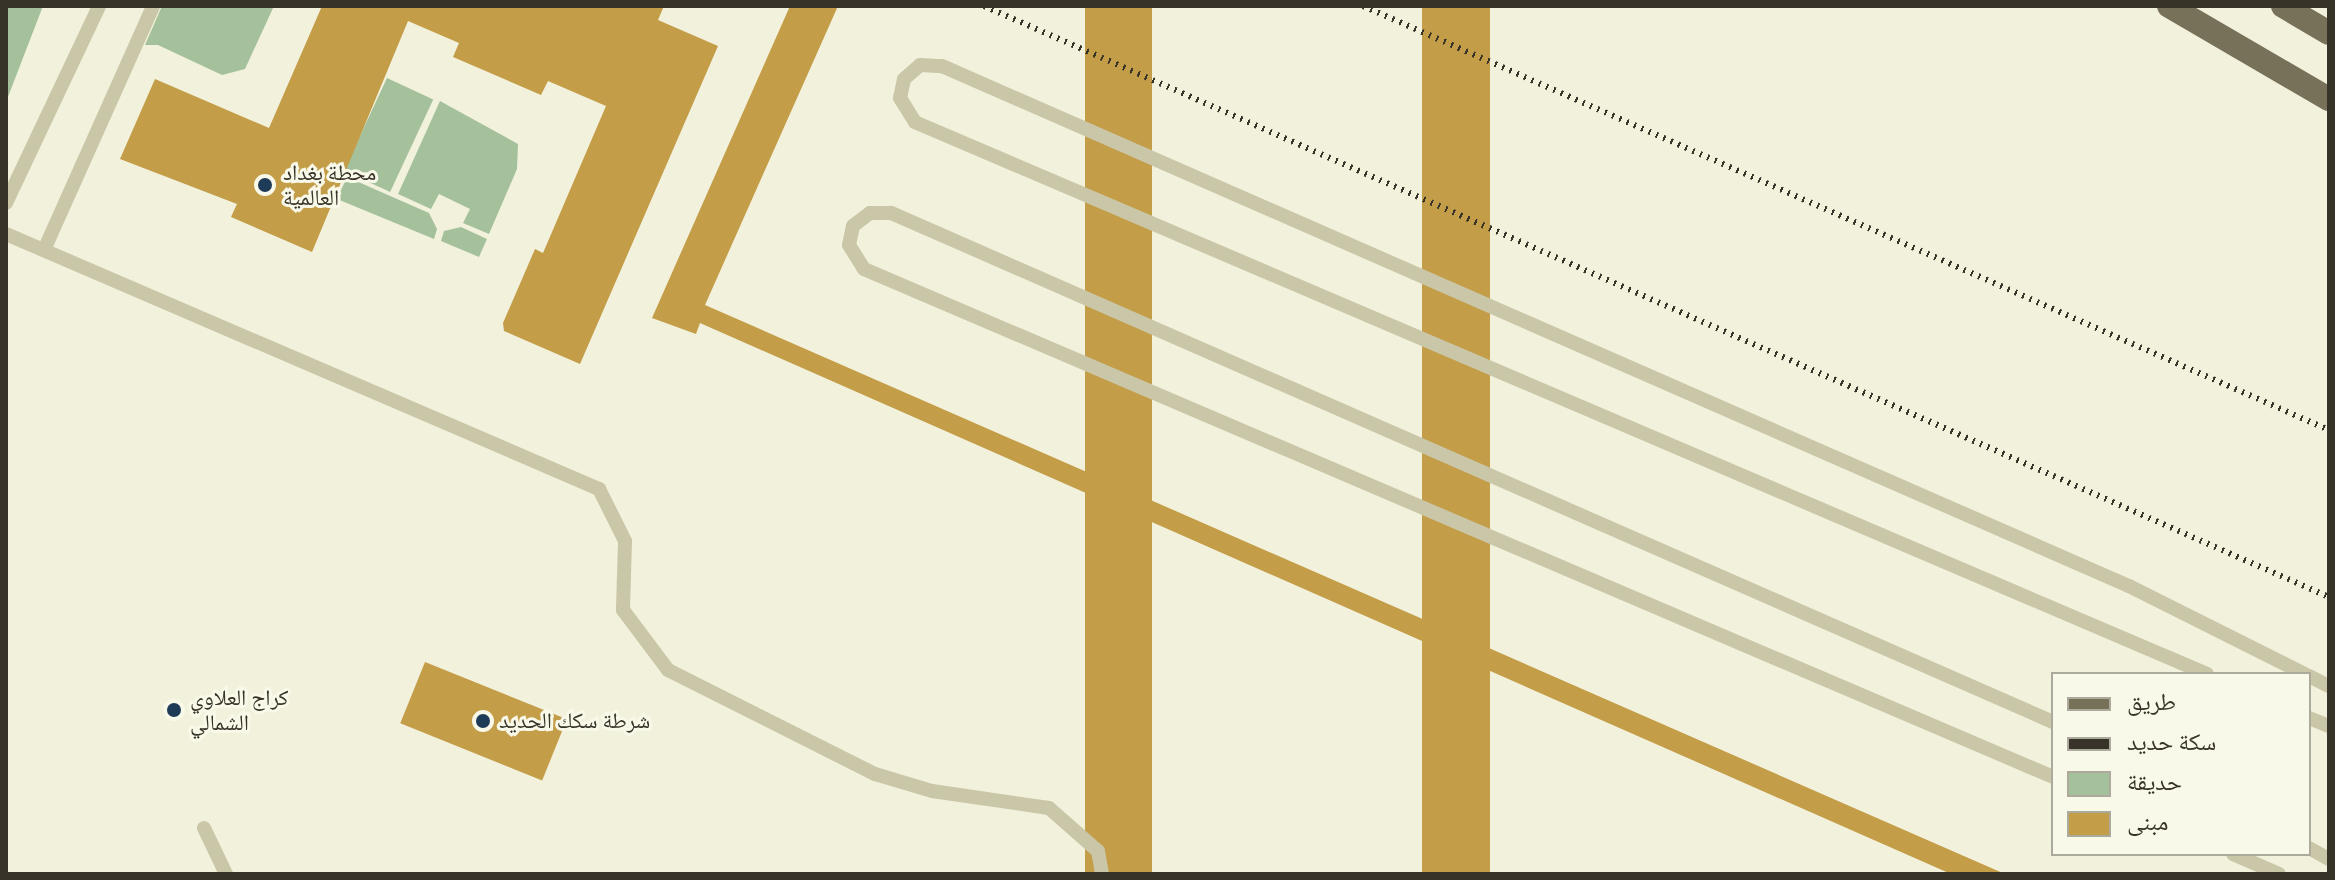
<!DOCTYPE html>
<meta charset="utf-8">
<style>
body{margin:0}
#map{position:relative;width:2335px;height:880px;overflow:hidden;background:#f2f1dc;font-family:Signika,"Noto Naskh Arabic",sans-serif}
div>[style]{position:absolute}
.green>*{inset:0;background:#a5c19c;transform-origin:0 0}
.building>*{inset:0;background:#c49d48;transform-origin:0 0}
.lane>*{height:14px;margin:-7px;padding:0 7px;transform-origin:7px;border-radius:7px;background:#cac6a8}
.primary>*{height:24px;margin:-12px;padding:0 12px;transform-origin:12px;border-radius:12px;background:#78715a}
.rail>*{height:6px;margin-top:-3px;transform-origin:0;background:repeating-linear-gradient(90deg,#373328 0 2px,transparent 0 8px)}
.dots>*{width:22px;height:22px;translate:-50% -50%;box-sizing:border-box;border:4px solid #f9f9e9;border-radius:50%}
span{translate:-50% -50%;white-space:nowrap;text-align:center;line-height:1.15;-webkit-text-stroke:6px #f9f9e9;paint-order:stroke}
.poi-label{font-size:22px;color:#373328}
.left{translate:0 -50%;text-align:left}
.frame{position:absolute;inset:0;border:8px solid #373328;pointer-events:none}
.legend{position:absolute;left:2051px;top:672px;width:260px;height:184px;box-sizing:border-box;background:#f9f9e9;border:2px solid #abaa9c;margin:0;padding:10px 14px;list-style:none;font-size:24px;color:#373328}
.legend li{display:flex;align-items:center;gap:16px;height:40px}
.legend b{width:40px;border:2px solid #abaa9c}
</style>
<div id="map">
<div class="green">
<i style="clip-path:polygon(6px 6px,43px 6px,6px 102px)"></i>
<i style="clip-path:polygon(162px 6px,274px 6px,245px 69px,222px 75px,158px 45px,145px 45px)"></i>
<i style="left:387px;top:78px;width:51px;height:102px;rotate:25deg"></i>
<i style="clip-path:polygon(440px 101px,518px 144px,517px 169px,489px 234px,463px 223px,470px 209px,439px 194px,431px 209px,398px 194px)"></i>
<i style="clip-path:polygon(347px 177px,429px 213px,437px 229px,434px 239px,337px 199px)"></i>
<i style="clip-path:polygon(461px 227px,487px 239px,479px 257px,441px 241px,444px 231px)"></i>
</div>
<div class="building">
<i style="clip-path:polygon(322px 6px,664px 6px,658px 20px,718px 46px,580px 364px,504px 331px,503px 323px,535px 249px,543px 253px,606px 106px,548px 81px,541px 95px,453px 57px,459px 43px,408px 21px,312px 252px,231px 217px,237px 204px,120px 159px,155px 79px,269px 128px)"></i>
<i style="clip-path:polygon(790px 6px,838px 6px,705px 305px,2005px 874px,1951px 874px,700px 323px,696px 334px,652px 318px)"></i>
<i style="left:1085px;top:6px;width:67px;height:1357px"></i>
<i style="left:1422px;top:6px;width:68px;height:989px"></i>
<i style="left:425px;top:662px;width:153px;height:66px;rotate:22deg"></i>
</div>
<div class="lane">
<i style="left:6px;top:203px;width:218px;rotate:-64.7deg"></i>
<i style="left:6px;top:234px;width:646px;rotate:23.27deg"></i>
<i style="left:599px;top:489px;width:58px;rotate:63.4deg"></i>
<i style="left:625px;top:541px;width:69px;rotate:91.7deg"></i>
<i style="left:623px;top:610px;width:75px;rotate:53.1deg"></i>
<i style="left:668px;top:670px;width:232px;rotate:26.7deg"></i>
<i style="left:875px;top:774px;width:59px;rotate:16.6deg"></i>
<i style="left:932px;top:791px;width:118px;rotate:8.3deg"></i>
<i style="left:1049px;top:808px;width:65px;rotate:41.3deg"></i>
<i style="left:1098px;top:851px;width:23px;rotate:80deg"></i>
<i style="left:44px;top:250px;width:267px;rotate:-65.9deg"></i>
<i style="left:2207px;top:674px;width:1405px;rotate:-156.87deg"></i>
<i style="left:915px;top:122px;width:28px;rotate:-122deg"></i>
<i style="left:900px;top:98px;width:19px;rotate:-78deg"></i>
<i style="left:904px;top:79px;width:21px;rotate:-41deg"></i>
<i style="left:920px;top:65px;width:22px;rotate:3deg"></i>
<i style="left:942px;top:66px;width:1296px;rotate:23.66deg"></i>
<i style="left:2129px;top:586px;width:197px;rotate:26.6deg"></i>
<i style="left:2309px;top:676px;width:22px;rotate:27deg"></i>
<i style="left:2309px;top:718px;width:22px;rotate:22deg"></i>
<i style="left:2053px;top:722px;width:1269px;rotate:-156.34deg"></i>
<i style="left:891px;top:213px;width:21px;rotate:180deg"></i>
<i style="left:870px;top:213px;width:21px;rotate:143deg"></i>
<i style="left:853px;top:226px;width:19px;rotate:102deg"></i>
<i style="left:849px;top:245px;width:28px;rotate:58deg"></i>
<i style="left:864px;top:269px;width:1293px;rotate:23.13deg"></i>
<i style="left:204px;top:828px;width:51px;rotate:64.4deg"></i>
<i style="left:2309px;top:848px;width:23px;rotate:29deg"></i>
<i style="left:2233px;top:854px;width:50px;rotate:23.5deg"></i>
</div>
<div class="primary">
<i style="left:2169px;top:6px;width:185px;rotate:30.2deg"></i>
<i style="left:2283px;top:6px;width:53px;rotate:30.4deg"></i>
</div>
<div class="rail">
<i style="left:984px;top:6px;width:1469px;rotate:23.72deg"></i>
<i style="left:1363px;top:6px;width:1055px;rotate:23.7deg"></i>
</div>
<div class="dots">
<i style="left:265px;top:185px;background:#1e3b58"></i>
<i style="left:174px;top:710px;background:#1e3b58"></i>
<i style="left:483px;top:721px;background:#1e3b58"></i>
</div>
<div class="poi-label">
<span class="left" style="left:283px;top:185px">محطة بغداد<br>العالمية</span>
<span class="left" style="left:190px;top:710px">كراج العلاوي<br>الشمالي</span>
<span class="left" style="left:499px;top:721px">شرطة سكك الحديد</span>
</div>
<div class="frame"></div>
<ul class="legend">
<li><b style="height:10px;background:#78715a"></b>طريق</li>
<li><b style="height:10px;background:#373328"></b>سكة حديد</li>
<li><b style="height:22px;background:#a5c19c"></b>حديقة</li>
<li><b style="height:22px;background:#c49d48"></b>مبنى</li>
</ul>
</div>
